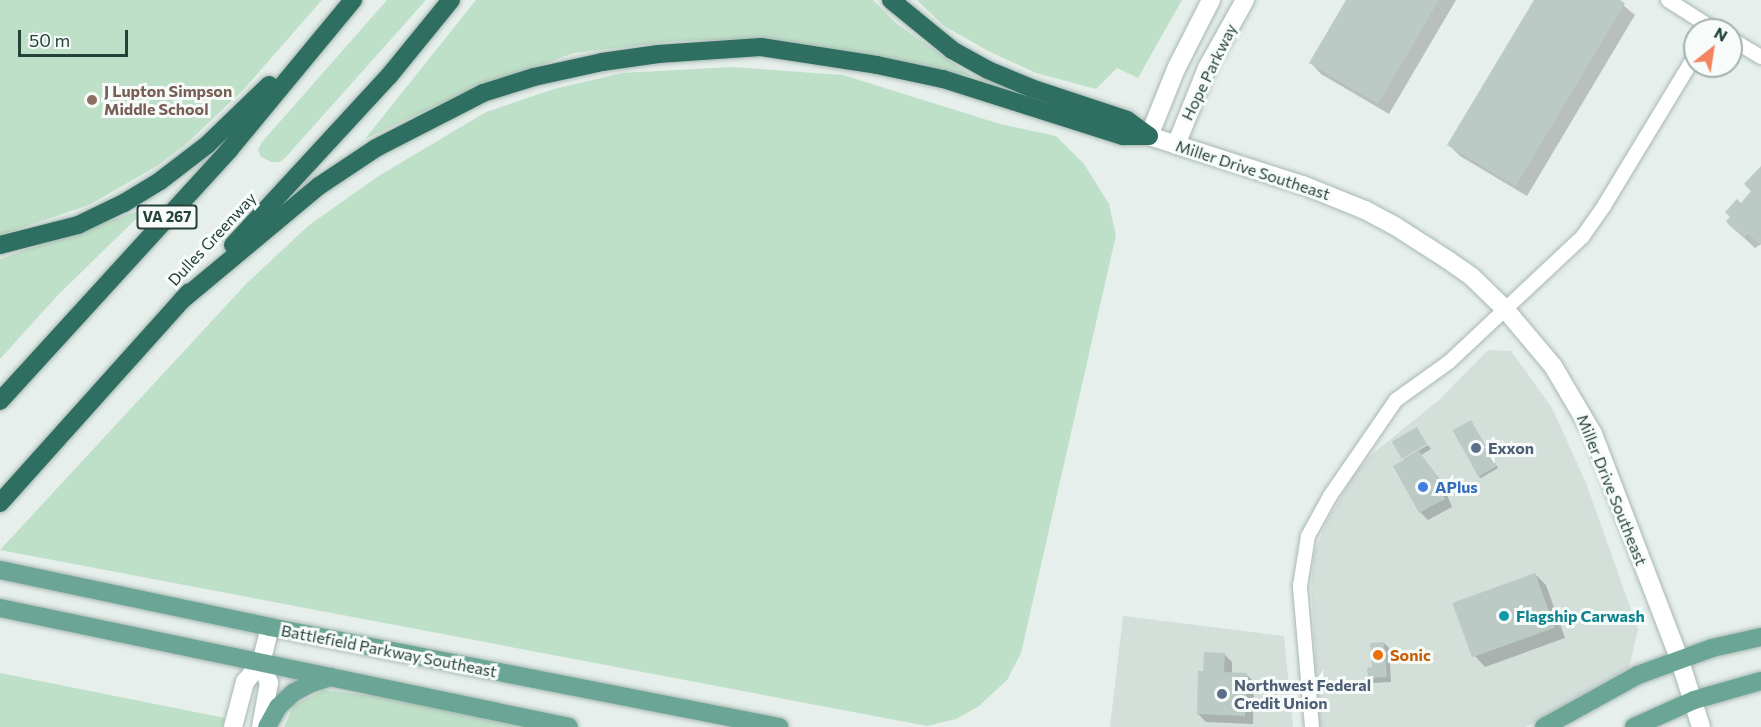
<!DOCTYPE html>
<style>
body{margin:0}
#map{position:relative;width:1761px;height:727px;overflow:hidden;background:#e6efeb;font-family:Commissioner,sans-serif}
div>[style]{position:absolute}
.built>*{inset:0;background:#d4dfda}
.green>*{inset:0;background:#bfe0c8}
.shadow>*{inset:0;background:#0003}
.building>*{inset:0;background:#bbcac4;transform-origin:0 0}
.roads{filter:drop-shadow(0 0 2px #a8b8b2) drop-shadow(0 0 2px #a8b8b2)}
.street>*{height:14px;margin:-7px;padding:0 7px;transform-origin:7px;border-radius:7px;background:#fff}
.secondary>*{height:18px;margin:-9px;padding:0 9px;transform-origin:9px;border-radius:9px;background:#fff}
.primary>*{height:18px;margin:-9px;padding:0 9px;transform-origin:9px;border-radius:9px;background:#6aa596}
.highway>*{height:18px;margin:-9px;padding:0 9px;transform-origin:9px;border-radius:9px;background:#2f6f62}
.dots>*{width:16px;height:16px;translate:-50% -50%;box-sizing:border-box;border:3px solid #f7fbf9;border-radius:50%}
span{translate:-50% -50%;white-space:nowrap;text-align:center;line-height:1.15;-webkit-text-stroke:6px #f7fbf9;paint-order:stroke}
.shield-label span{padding:2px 4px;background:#f7fbf9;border:2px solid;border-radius:4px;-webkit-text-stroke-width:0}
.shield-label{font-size:15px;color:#24423a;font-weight:700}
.street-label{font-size:16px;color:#24423a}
.education-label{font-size:16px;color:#785e54;font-weight:700}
.left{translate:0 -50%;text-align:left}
.service-label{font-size:16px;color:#4e5e75;font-weight:700}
.shop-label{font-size:16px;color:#366cbe;font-weight:700}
.culture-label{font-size:16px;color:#0d838f;font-weight:700}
.food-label{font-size:16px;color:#c56008;font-weight:700}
.north{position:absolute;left:1683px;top:18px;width:60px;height:60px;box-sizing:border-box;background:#f7fbf9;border:2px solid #a3b1ad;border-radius:50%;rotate:30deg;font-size:16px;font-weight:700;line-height:24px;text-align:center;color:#24423a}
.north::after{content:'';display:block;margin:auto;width:21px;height:27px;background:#f4845f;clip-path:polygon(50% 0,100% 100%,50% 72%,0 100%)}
.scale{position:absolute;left:18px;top:30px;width:110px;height:27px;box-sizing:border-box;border:3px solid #24423a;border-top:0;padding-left:8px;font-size:18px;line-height:21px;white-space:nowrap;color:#24423a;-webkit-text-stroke:4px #f7fbf9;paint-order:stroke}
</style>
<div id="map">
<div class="built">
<i style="clip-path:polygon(1488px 350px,1511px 351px,1552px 408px,1586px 483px,1638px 629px,1629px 668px,1526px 727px,1319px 727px,1311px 583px,1315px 550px,1326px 523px,1354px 475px,1371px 455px,1439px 400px)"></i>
<i style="clip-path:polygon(1123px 616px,1284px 636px,1293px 727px,1110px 727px)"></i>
</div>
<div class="green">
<i style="clip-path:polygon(0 0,322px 0,244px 89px,184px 146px,157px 166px,89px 205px,0 235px)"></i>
<i style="clip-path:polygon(387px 0,426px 0,286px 157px,280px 162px,271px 162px,260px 156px,258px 150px,262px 142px)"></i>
<i style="clip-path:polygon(476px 0,873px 0,896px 23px,973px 77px,895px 59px,767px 39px,675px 41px,574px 53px,463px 93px,365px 139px)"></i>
<i style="clip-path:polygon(917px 0,1182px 0,1138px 78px,1117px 68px,1096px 89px,1036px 73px,990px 52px,944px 26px)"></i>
<i style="clip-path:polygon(731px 67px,843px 75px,1000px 124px,1056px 136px,1084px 164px,1109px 204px,1116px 235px,1021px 653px,1007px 680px,979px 706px,956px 719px,927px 726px,0 550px,247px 283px,308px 226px,377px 177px,486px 112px,554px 89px,622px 73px)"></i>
<i style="clip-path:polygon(147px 208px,57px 296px,0 359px,0 259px)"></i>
<i style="clip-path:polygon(0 673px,225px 718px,223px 727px,0 727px)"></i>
<i style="clip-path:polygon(324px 690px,376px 696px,524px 727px,284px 727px,294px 705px)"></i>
</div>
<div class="shadow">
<i style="clip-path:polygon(1348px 0,1456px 0,1389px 114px,1321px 74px,1311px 63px)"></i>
<i style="clip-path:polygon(1535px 0,1617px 0,1635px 15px,1527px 196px,1460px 156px,1449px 145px)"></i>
<i style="clip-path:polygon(1761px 169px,1761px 244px,1755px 248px,1741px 235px,1741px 205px,1753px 191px)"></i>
<i style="clip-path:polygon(1471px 421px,1498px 468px,1481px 478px,1478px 476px)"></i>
<i style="clip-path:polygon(1428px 445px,1431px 449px,1421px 455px,1447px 489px,1445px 490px,1452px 507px,1428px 520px,1420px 512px,1404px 459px)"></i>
<i style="clip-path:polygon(1535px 574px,1546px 585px,1565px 638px,1485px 667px,1475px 656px)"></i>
<i style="clip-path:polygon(1384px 643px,1389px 648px,1391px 682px,1374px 683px,1369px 678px)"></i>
<i style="clip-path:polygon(1224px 654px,1232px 662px,1232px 674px,1246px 674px,1254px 682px,1253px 724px,1206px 722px,1198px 714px,1205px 673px)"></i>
</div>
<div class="building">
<i style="clip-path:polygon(1346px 0,1439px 0,1378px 104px,1309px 63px)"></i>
<i style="clip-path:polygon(1534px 0,1620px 0,1625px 3px,1516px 186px,1447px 145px)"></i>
<i style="clip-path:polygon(1761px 166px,1761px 245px,1748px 234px,1744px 238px,1729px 225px,1726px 221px,1730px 217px,1725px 212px,1737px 199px,1741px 203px,1751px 191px,1744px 184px)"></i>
<i style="left:1471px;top:420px;width:53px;height:21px;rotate:61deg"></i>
<i style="left:1417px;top:427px;width:20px;height:29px;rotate:60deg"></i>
<i style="clip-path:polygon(1419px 451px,1440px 481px,1438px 482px,1445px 499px,1419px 513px,1393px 466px)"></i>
<i style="left:1535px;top:573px;width:58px;height:88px;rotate:70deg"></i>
<i style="clip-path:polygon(1384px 642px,1387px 677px,1368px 678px,1367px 668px,1372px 667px,1370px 643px)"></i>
<i style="clip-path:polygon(1204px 652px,1225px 653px,1224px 672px,1247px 673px,1245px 716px,1197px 714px,1198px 671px,1203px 671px)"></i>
</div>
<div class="roads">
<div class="street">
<i style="left:1668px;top:0;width:56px;rotate:32.6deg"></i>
<i style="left:1731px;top:39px;width:35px;rotate:31deg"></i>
<i style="left:1312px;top:727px;width:142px;rotate:-94.9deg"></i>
<i style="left:1300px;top:586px;width:51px;rotate:-80.9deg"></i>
<i style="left:1308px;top:536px;width:46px;rotate:-61.2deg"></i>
<i style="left:1330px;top:496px;width:116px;rotate:-55.5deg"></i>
<i style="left:1396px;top:400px;width:65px;rotate:-35.6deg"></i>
<i style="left:1449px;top:362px;width:184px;rotate:-43.2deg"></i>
<i style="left:1583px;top:236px;width:37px;rotate:-55deg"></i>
<i style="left:1604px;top:206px;width:175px;rotate:-58.8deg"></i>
</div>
<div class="secondary">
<i style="left:1211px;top:0;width:77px;rotate:116.9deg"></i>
<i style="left:1176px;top:69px;width:72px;rotate:111.9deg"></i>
<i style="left:1149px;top:136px;width:162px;rotate:17.7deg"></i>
<i style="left:1303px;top:185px;width:67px;rotate:22deg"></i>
<i style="left:1365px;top:210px;width:34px;rotate:28deg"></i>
<i style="left:1395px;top:226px;width:63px;rotate:32.7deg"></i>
<i style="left:1448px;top:260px;width:29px;rotate:35deg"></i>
<i style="left:1472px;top:277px;width:46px;rotate:44.1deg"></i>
<i style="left:1505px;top:309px;width:75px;rotate:49.9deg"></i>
<i style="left:1553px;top:366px;width:79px;rotate:59.5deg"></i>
<i style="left:1593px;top:434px;width:240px;rotate:69deg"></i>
<i style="left:1679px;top:658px;width:72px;rotate:72.3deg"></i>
<i style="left:1176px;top:145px;width:83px;rotate:-68.1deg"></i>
<i style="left:1207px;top:68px;width:78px;rotate:-60.8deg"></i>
<i style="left:233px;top:727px;width:47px;rotate:-75.1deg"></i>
<i style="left:245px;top:682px;width:25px;rotate:-50deg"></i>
<i style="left:261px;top:663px;width:37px;rotate:-76deg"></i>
<i style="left:261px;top:727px;width:45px;rotate:-79.7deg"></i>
<i style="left:269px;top:683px;width:22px;rotate:-112deg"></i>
</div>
<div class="primary">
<i style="left:0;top:570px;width:276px;rotate:11.9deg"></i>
<i style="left:270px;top:627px;width:519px;rotate:11.11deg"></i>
<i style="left:0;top:608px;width:581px;rotate:11.81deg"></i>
<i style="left:267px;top:727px;width:23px;rotate:-61deg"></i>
<i style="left:278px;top:707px;width:21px;rotate:-43deg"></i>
<i style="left:293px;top:693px;width:18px;rotate:-29deg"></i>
<i style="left:309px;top:684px;width:23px;rotate:-18deg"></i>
<i style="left:1544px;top:727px;width:107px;rotate:-29deg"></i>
<i style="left:1638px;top:675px;width:79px;rotate:-20deg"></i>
<i style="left:1712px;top:648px;width:50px;rotate:-12.7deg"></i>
<i style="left:1634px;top:727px;width:66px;rotate:-24.2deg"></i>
<i style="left:1694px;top:700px;width:70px;rotate:-15.8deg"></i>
</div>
<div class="highway">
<i style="left:891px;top:0;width:79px;rotate:39.3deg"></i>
<i style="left:952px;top:50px;width:41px;rotate:29.1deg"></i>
<i style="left:988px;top:70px;width:47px;rotate:22.7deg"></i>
<i style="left:1031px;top:88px;width:101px;rotate:18.4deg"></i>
<i style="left:1127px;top:120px;width:27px;rotate:36deg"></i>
<i style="left:0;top:245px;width:81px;rotate:-14.4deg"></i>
<i style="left:78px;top:225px;width:51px;rotate:-25.6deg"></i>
<i style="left:124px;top:203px;width:42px;rotate:-31.4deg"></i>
<i style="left:160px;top:181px;width:61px;rotate:-37.6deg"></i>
<i style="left:208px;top:144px;width:85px;rotate:-44deg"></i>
<i style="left:233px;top:245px;width:230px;rotate:-47.3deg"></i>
<i style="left:389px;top:76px;width:98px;rotate:-50.8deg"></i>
<i style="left:182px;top:300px;width:178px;rotate:-39.8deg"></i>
<i style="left:319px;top:186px;width:69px;rotate:-33.7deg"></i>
<i style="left:376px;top:148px;width:120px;rotate:-27.2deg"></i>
<i style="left:483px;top:93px;width:53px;rotate:-17.4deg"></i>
<i style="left:534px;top:77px;width:70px;rotate:-12.4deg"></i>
<i style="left:602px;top:62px;width:57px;rotate:-8.1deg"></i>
<i style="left:658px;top:54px;width:103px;rotate:-3.9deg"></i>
<i style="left:761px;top:47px;width:117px;rotate:8.8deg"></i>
<i style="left:877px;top:65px;width:67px;rotate:12deg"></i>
<i style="left:943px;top:79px;width:189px;rotate:17.6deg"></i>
<i style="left:1123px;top:136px;width:26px"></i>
<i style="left:0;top:401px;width:340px;rotate:-47.6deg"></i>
<i style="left:229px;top:150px;width:195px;rotate:-50.4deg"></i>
<i style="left:0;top:503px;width:283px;rotate:-48.1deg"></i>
</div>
</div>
<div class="dots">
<i style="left:92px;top:100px;background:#8d6e63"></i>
<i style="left:1476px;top:448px;background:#5c6f8a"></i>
<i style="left:1423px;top:487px;background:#3f7fe0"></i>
<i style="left:1504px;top:616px;background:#0f9aa8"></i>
<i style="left:1378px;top:655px;background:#e8710a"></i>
<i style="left:1222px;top:694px;background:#5c6f8a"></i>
</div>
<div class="shield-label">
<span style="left:167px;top:217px">VA 267</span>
</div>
<div class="street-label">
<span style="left:1209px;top:72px;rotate:-64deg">Hope Parkway</span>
<span style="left:1253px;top:170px;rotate:18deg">Miller Drive Southeast</span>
<span style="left:212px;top:239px;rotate:-47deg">Dulles Greenway</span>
<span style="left:1612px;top:490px;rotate:68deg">Miller Drive Southeast</span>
<span style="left:389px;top:651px;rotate:11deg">Battlefield Parkway Southeast</span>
</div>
<div class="education-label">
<span class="left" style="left:104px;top:100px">J Lupton Simpson<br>Middle School</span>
</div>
<div class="service-label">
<span class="left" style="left:1488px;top:448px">Exxon</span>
<span class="left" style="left:1234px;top:694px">Northwest Federal<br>Credit Union</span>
</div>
<div class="shop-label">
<span class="left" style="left:1435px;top:487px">APlus</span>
</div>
<div class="culture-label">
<span class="left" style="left:1516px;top:616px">Flagship Carwash</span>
</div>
<div class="food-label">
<span class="left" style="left:1390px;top:655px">Sonic</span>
</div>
<div class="north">N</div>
<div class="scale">50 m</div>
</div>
